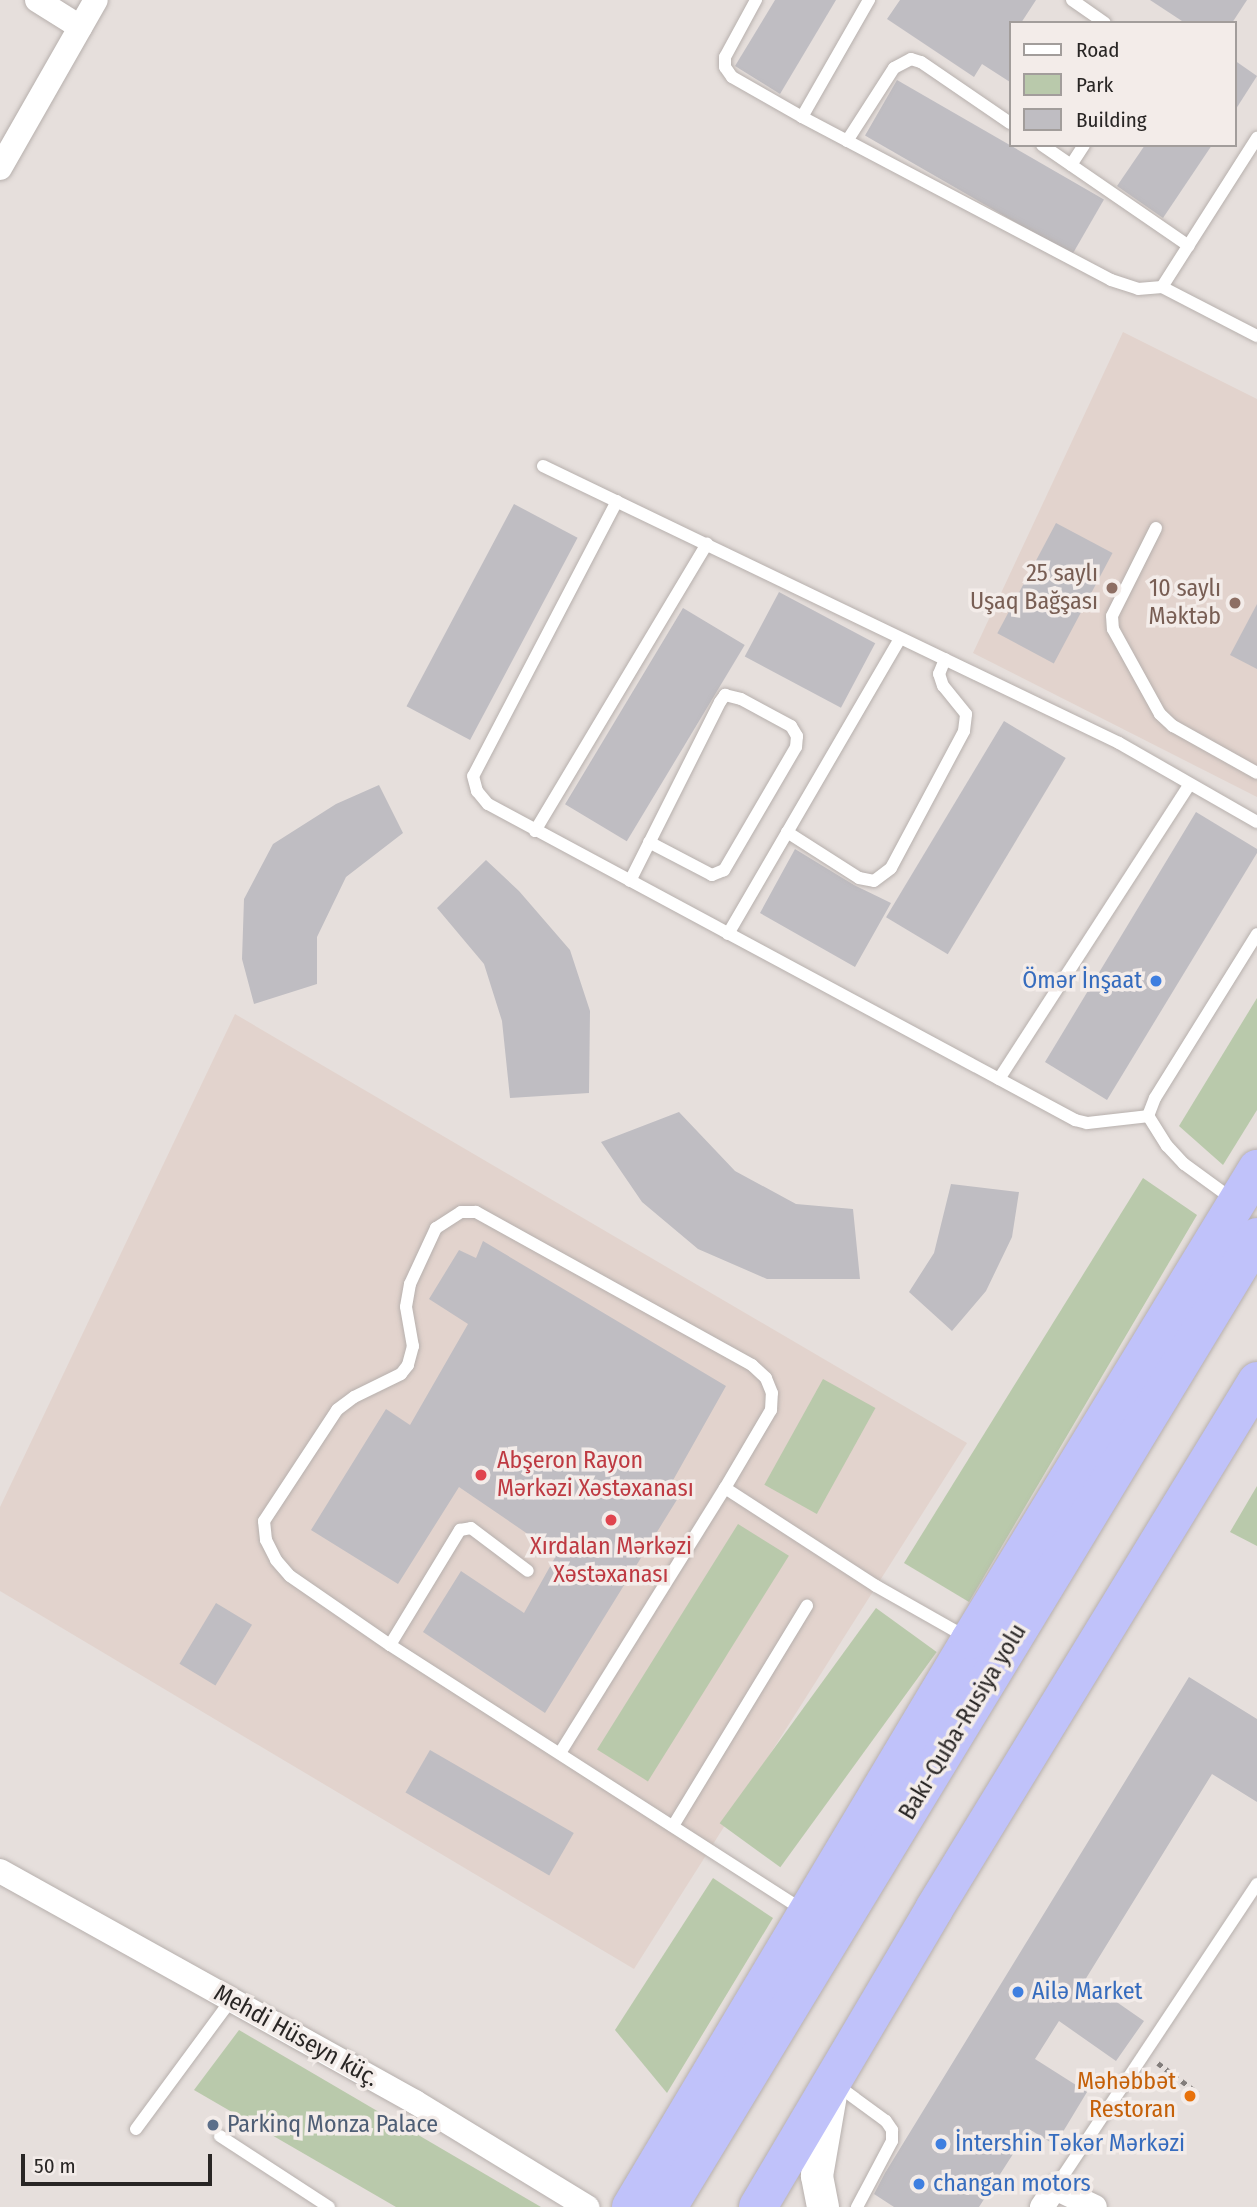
<!DOCTYPE html>
<meta charset="utf-8">
<style>
body{margin:0}
#map{position:relative;width:1257px;height:2207px;overflow:hidden;background:#e6dfdc;font-family:"Fira Sans Condensed",sans-serif}
div>[style]{position:absolute}
.built>*{inset:0;background:#e2d3cd}
.green>*{inset:0;background:#b9c9ab;transform-origin:0 0}
.building>*{inset:0;background:#bfbdc2;transform-origin:0 0}
.path>*{height:4.5px;margin-top:-2.25px;transform-origin:0;background:repeating-linear-gradient(90deg,#827d7b 0 5px,transparent 0 10px)}
.roads{filter:drop-shadow(0 0 2px #b7b0ad) drop-shadow(0 0 2px #b7b0ad)}
.service>*{height:12px;margin:-6px;padding:0 6px;transform-origin:6px;border-radius:6px;background:#fff}
.minor>*{height:24px;margin:-12px;padding:0 12px;transform-origin:12px;border-radius:12px;background:#fff}
.tertiary>*{height:32px;margin:-16px;padding:0 16px;transform-origin:16px;border-radius:16px;background:#fff}
.trunk>*{height:38px;margin:-19px;padding:0 19px;transform-origin:19px;border-radius:19px;background:#c0c2fa}
.dots>*{width:19px;height:19px;translate:-50% -50%;box-sizing:border-box;border:4px solid #f3ece9;border-radius:50%}
span{translate:-50% -50%;white-space:nowrap;text-align:center;line-height:1.15;-webkit-text-stroke:7px #f3ece9;paint-order:stroke}
.education-label{font-size:24px;color:#785e54}
.right{translate:-100% -50%;text-align:right}
.shop-label{font-size:24px;color:#366cbe}
.left{translate:0 -50%;text-align:left}
.health-label{font-size:24px;color:#be3a42}
.street-label{font-size:24px;color:#292625}
.food-label{font-size:24px;color:#c56008}
.service-label{font-size:24px;color:#4e5e75}
.legend{position:absolute;left:1009px;top:21px;width:228px;height:126px;box-sizing:border-box;background:#f3ece9;border:2px solid #a29d9b;margin:0;padding:9px 12px;list-style:none;font-size:21px;color:#292625}
.legend li{display:flex;align-items:center;gap:14px;height:35px}
.legend b{width:35px;border:2px solid #a29d9b}
.scale{position:absolute;left:21px;top:2154px;width:191px;height:32px;box-sizing:border-box;border:4px solid #292625;border-top:0;padding-left:9px;font-size:21px;line-height:24px;white-space:nowrap;color:#292625;-webkit-text-stroke:5px #f3ece9;paint-order:stroke}
</style>
<div id="map">
<div class="built">
<i style="clip-path:polygon(1123px 332px,1257px 399px,1257px 797px,973px 653px)"></i>
<i style="clip-path:polygon(235px 1014px,967px 1443px,634px 1969px,0 1591px,0 1507px)"></i>
</div>
<div class="green">
<i style="clip-path:polygon(1257px 998px,1257px 1110px,1223px 1165px,1179px 1126px)"></i>
<i style="clip-path:polygon(1143px 1178px,1197px 1215px,969px 1602px,904px 1563px)"></i>
<i style="left:823px;top:1379px;width:60px;height:121px;rotate:29deg"></i>
<i style="clip-path:polygon(1257px 1486px,1257px 1546px,1230px 1532px)"></i>
<i style="left:738px;top:1524px;width:60px;height:266px;rotate:32deg"></i>
<i style="left:876px;top:1608px;width:75px;height:266px;rotate:36deg"></i>
<i style="clip-path:polygon(713px 1878px,773px 1918px,667px 2093px,615px 2030px)"></i>
<i style="clip-path:polygon(239px 2030px,541px 2207px,396px 2207px,194px 2090px)"></i>
</div>
<div class="building">
<i style="clip-path:polygon(775px 0,836px 0,780px 94px,735px 66px)"></i>
<i style="clip-path:polygon(900px 0,1036px 0,1021px 23px,1010px 23px,1010px 82px,982px 64px,974px 77px,887px 19px)"></i>
<i style="clip-path:polygon(1150px 0,1247px 0,1232px 23px,1185px 23px)"></i>
<i style="clip-path:polygon(1234px 60px,1257px 76px,1234px 112px)"></i>
<i style="left:897px;top:80px;width:239px;height:64px;rotate:30deg"></i>
<i style="clip-path:polygon(1145px 145px,1212px 145px,1163px 218px,1117px 186px)"></i>
<i style="left:514px;top:504px;width:72px;height:229px;rotate:28deg"></i>
<i style="left:1056px;top:523px;width:64px;height:125px;rotate:28deg"></i>
<i style="left:779px;top:592px;width:109px;height:73px;rotate:28deg"></i>
<i style="clip-path:polygon(1257px 604px,1257px 669px,1230px 655px)"></i>
<i style="left:683px;top:608px;width:72px;height:229px;rotate:31deg"></i>
<i style="left:1004px;top:721px;width:72px;height:229px;rotate:31deg"></i>
<i style="clip-path:polygon(379px 785px,403px 833px,346px 877px,317px 937px,317px 984px,254px 1004px,242px 959px,244px 899px,273px 844px,336px 804px)"></i>
<i style="clip-path:polygon(1196px 812px,1257px 849px,1257px 853px,1107px 1100px,1045px 1062px)"></i>
<i style="clip-path:polygon(795px 849px,854px 885px,891px 903px,855px 967px,760px 913px)"></i>
<i style="clip-path:polygon(486px 860px,519px 891px,570px 950px,590px 1011px,589px 1093px,510px 1098px,502px 1021px,484px 964px,437px 908px)"></i>
<i style="clip-path:polygon(679px 1112px,735px 1171px,796px 1204px,853px 1209px,860px 1279px,767px 1279px,698px 1249px,642px 1202px,601px 1142px)"></i>
<i style="clip-path:polygon(951px 1184px,1019px 1192px,1012px 1237px,986px 1291px,952px 1331px,909px 1292px,934px 1253px)"></i>
<i style="clip-path:polygon(483px 1241px,726px 1386px,667px 1491px,678px 1498px,545px 1713px,423px 1632px,461px 1571px,524px 1613px,557px 1554px,459px 1487px,398px 1584px,311px 1530px,386px 1409px,410px 1425px,468px 1324px,429px 1299px,459px 1250px,476px 1258px)"></i>
<i style="left:216px;top:1603px;width:42px;height:71px;rotate:31deg"></i>
<i style="clip-path:polygon(1189px 1677px,1257px 1719px,1257px 1802px,1212px 1774px,1085px 1980px,1144px 2021px,1116px 2061px,1059px 2021px,1035px 2059px,1087px 2092px,1055px 2145px,1029px 2129px,979px 2207px,894px 2207px,874px 2194px,885px 2173px)"></i>
<i style="left:430px;top:1750px;width:166px;height:49px;rotate:30deg"></i>
</div>
<div class="path">
<i style="left:1158px;top:2063px;width:50px;rotate:36.9deg"></i>
</div>
<div class="roads">
<div class="service">
<i style="left:756px;top:0;width:65px;rotate:118.5deg"></i>
<i style="left:725px;top:57px;width:10px;rotate:90deg"></i>
<i style="left:725px;top:67px;width:12px;rotate:55deg"></i>
<i style="left:732px;top:77px;width:81px;rotate:29.7deg"></i>
<i style="left:802px;top:117px;width:349px;rotate:27.8deg"></i>
<i style="left:1111px;top:280px;width:28px;rotate:18deg"></i>
<i style="left:1138px;top:289px;width:24px;rotate:-5deg"></i>
<i style="left:1162px;top:287px;width:177px;rotate:-57.5deg"></i>
<i style="left:1072px;top:0;width:40px;rotate:34.9deg"></i>
<i style="left:802px;top:117px;width:135px;rotate:-60.2deg"></i>
<i style="left:847px;top:141px;width:87px;rotate:-57.2deg"></i>
<i style="left:894px;top:68px;width:19px;rotate:-28deg"></i>
<i style="left:911px;top:59px;width:10px;rotate:17deg"></i>
<i style="left:921px;top:62px;width:108px;rotate:34.4deg"></i>
<i style="left:1042px;top:145px;width:178px;rotate:34.5deg"></i>
<i style="left:1071px;top:165px;width:24px;rotate:-57deg"></i>
<i style="left:1162px;top:287px;width:107px;rotate:27.3deg"></i>
<i style="left:543px;top:466px;width:639px;rotate:25.68deg"></i>
<i style="left:1119px;top:743px;width:159px;rotate:29.8deg"></i>
<i style="left:617px;top:501px;width:310px;rotate:117.6deg"></i>
<i style="left:473px;top:776px;width:16px;rotate:75deg"></i>
<i style="left:477px;top:791px;width:17px;rotate:50deg"></i>
<i style="left:488px;top:804px;width:667px;rotate:28.29deg"></i>
<i style="left:1075px;top:1120px;width:12px;rotate:14deg"></i>
<i style="left:1087px;top:1123px;width:61px;rotate:-6.5deg"></i>
<i style="left:1156px;top:528px;width:98px;rotate:116.6deg"></i>
<i style="left:1112px;top:616px;width:13px;rotate:86deg"></i>
<i style="left:1113px;top:629px;width:97px;rotate:61.1deg"></i>
<i style="left:1160px;top:714px;width:18px;rotate:43deg"></i>
<i style="left:1173px;top:726px;width:96px;rotate:29.2deg"></i>
<i style="left:535px;top:831px;width:335px;rotate:-59.1deg"></i>
<i style="left:787px;top:832px;width:85px;rotate:32.6deg"></i>
<i style="left:859px;top:878px;width:15px;rotate:11deg"></i>
<i style="left:874px;top:881px;width:21px;rotate:-37deg"></i>
<i style="left:891px;top:868px;width:155px;rotate:-61.9deg"></i>
<i style="left:964px;top:731px;width:17px;rotate:-83deg"></i>
<i style="left:966px;top:714px;width:36px;rotate:-129deg"></i>
<i style="left:943px;top:686px;width:13px;rotate:-108deg"></i>
<i style="left:939px;top:674px;width:16px;rotate:-68deg"></i>
<i style="left:630px;top:881px;width:200px;rotate:-63.3deg"></i>
<i style="left:720px;top:702px;width:9px;rotate:-54deg"></i>
<i style="left:725px;top:695px;width:16px;rotate:14deg"></i>
<i style="left:741px;top:699px;width:57px;rotate:28.4deg"></i>
<i style="left:791px;top:726px;width:12px;rotate:59deg"></i>
<i style="left:797px;top:736px;width:11px;rotate:95deg"></i>
<i style="left:796px;top:747px;width:143px;rotate:120.3deg"></i>
<i style="left:724px;top:870px;width:13px;rotate:157deg"></i>
<i style="left:712px;top:875px;width:71px;rotate:-152.4deg"></i>
<i style="left:728px;top:934px;width:342px;rotate:-59.8deg"></i>
<i style="left:999px;top:1079px;width:351px;rotate:-57.1deg"></i>
<i style="left:1235px;top:1201px;width:63px;rotate:-144deg"></i>
<i style="left:1184px;top:1164px;width:25px;rotate:-133deg"></i>
<i style="left:1167px;top:1146px;width:36px;rotate:-122deg"></i>
<i style="left:1148px;top:1116px;width:19px;rotate:-69deg"></i>
<i style="left:1155px;top:1098px;width:193px;rotate:-58.1deg"></i>
<i style="left:725px;top:1488px;width:180px;rotate:33deg"></i>
<i style="left:876px;top:1586px;width:103px;rotate:29.5deg"></i>
<i style="left:390px;top:1645px;width:135px;rotate:-58.7deg"></i>
<i style="left:460px;top:1530px;width:11px;rotate:-10deg"></i>
<i style="left:471px;top:1528px;width:71px;rotate:37deg"></i>
<i style="left:560px;top:1753px;width:312px;rotate:-58.1deg"></i>
<i style="left:725px;top:1488px;width:91px;rotate:-59.5deg"></i>
<i style="left:771px;top:1410px;width:17px;rotate:-87deg"></i>
<i style="left:772px;top:1393px;width:16px;rotate:-112deg"></i>
<i style="left:766px;top:1378px;width:19px;rotate:-137deg"></i>
<i style="left:752px;top:1365px;width:316px;rotate:-151deg"></i>
<i style="left:476px;top:1212px;width:15px;rotate:180deg"></i>
<i style="left:461px;top:1212px;width:30px;rotate:147deg"></i>
<i style="left:436px;top:1228px;width:62px;rotate:114.9deg"></i>
<i style="left:410px;top:1284px;width:23px;rotate:100deg"></i>
<i style="left:406px;top:1307px;width:40px;rotate:80deg"></i>
<i style="left:413px;top:1346px;width:20px;rotate:105deg"></i>
<i style="left:408px;top:1365px;width:11px;rotate:128deg"></i>
<i style="left:401px;top:1374px;width:52px;rotate:153.9deg"></i>
<i style="left:354px;top:1397px;width:21px;rotate:143deg"></i>
<i style="left:337px;top:1410px;width:133px;rotate:123.3deg"></i>
<i style="left:264px;top:1521px;width:19px;rotate:84deg"></i>
<i style="left:266px;top:1540px;width:22px;rotate:63deg"></i>
<i style="left:276px;top:1560px;width:21px;rotate:49deg"></i>
<i style="left:290px;top:1576px;width:121px;rotate:34.6deg"></i>
<i style="left:390px;top:1645px;width:492px;rotate:32.7deg"></i>
<i style="left:673px;top:1826px;width:258px;rotate:-58.7deg"></i>
<i style="left:834px;top:2083px;width:64px;rotate:36.2deg"></i>
<i style="left:886px;top:2121px;width:11px;rotate:56deg"></i>
<i style="left:892px;top:2130px;width:11px;rotate:90deg"></i>
<i style="left:892px;top:2141px;width:75px;rotate:117.9deg"></i>
<i style="left:136px;top:2129px;width:162px;rotate:-53.6deg"></i>
<i style="left:220px;top:2136px;width:130px;rotate:33.1deg"></i>
<i style="left:1055px;top:2188px;width:365px;rotate:-56.4deg"></i>
</div>
<div class="minor">
<i style="left:37px;top:0;width:51px;rotate:32.1deg"></i>
<i style="left:0;top:168px;width:193px;rotate:-60.3deg"></i>
<i style="left:0;top:1871px;width:475px;rotate:29.1deg"></i>
<i style="left:415px;top:2102px;width:202px;rotate:31.4deg"></i>
<i style="left:1042px;top:2207px;width:23px;rotate:-56deg"></i>
<i style="left:1055px;top:2188px;width:44px;rotate:25.4deg"></i>
</div>
<div class="tertiary">
<i style="left:823px;top:2207px;width:32px;rotate:-101deg"></i>
<i style="left:817px;top:2176px;width:82px;rotate:-80.2deg"></i>
</div>
<div class="trunk">
<i style="left:631px;top:2207px;width:661px;rotate:-59.13deg"></i>
<i style="left:970px;top:1640px;width:552px;rotate:-58.64deg"></i>
<i style="left:668px;top:2207px;width:1135px;rotate:-58.73deg"></i>
<i style="left:758px;top:2207px;width:346px;rotate:-59.4deg"></i>
<i style="left:934px;top:1909px;width:619px;rotate:-58.54deg"></i>
</div>
</div>
<div class="dots">
<i style="left:1112px;top:588px;background:#8d6e63"></i>
<i style="left:1235px;top:603px;background:#8d6e63"></i>
<i style="left:1156px;top:981px;background:#3f7fe0"></i>
<i style="left:481px;top:1475px;background:#e0444e"></i>
<i style="left:611px;top:1520px;background:#e0444e"></i>
<i style="left:1018px;top:1992px;background:#3f7fe0"></i>
<i style="left:1190px;top:2096px;background:#e8710a"></i>
<i style="left:213px;top:2125px;background:#5c6f8a"></i>
<i style="left:941px;top:2144px;background:#3f7fe0"></i>
<i style="left:919px;top:2184px;background:#3f7fe0"></i>
</div>
<div class="education-label">
<span class="right" style="left:1098px;top:588px">25 saylı<br>Uşaq Bağşası</span>
<span class="right" style="left:1221px;top:603px">10 saylı<br>Məktəb</span>
</div>
<div class="shop-label">
<span class="right" style="left:1142px;top:981px">Ömər İnşaat</span>
<span class="left" style="left:1032px;top:1992px">Ailə Market</span>
<span class="left" style="left:955px;top:2144px">İntershin Tәkәr Mәrkәzi</span>
<span class="left" style="left:933px;top:2184px">changan motors</span>
</div>
<div class="health-label">
<span class="left" style="left:497px;top:1475px">Abşeron Rayon<br>Mərkəzi Xəstəxanası</span>
<span style="left:611px;top:1561px">Xırdalan Mərkəzi<br>Xəstəxanası</span>
</div>
<div class="street-label">
<span style="left:963px;top:1722px;rotate:-59deg">Bakı-Quba-Rusiya yolu</span>
<span style="left:296px;top:2036px;rotate:29deg">Mehdi Hüseyn küç.</span>
</div>
<div class="food-label">
<span class="right" style="left:1176px;top:2096px">Məhəbbət<br>Restoran</span>
</div>
<div class="service-label">
<span class="left" style="left:227px;top:2125px">Parkinq Monza Palace</span>
</div>
<ul class="legend">
<li><b style="height:9px;background:#fff"></b>Road</li>
<li><b style="height:19px;background:#b9c9ab"></b>Park</li>
<li><b style="height:19px;background:#bfbdc2"></b>Building</li>
</ul>
<div class="scale">50 m</div>
</div>
